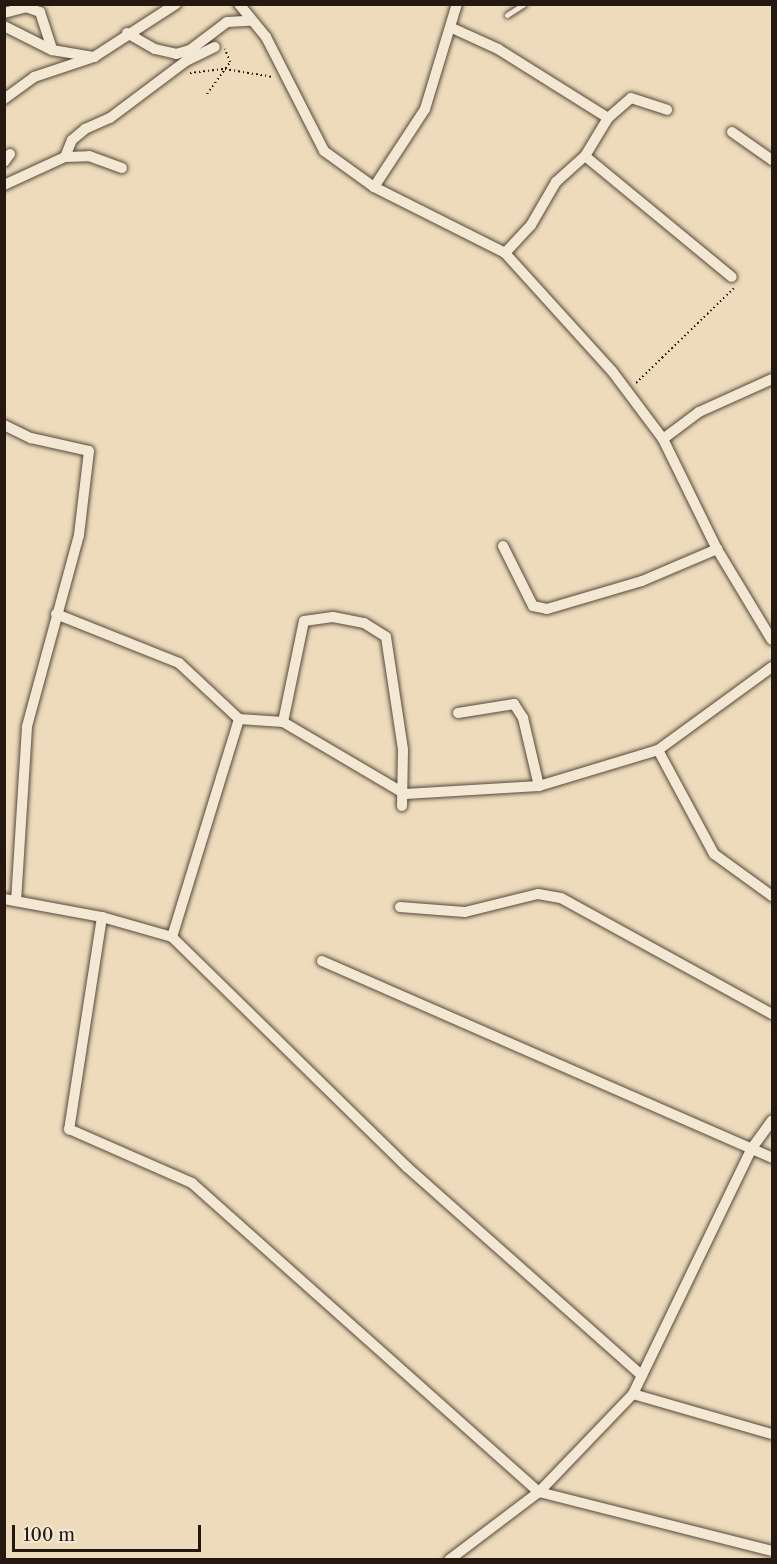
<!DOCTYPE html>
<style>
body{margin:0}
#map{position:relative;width:777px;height:1564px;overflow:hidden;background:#eddbbb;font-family:"Libre Caslon Text",serif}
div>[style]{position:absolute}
.path>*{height:2px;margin-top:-1px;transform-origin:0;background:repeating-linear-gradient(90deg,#251811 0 1.5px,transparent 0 4.5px)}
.roads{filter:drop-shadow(0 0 2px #57493c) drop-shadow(0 0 2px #57493c)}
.service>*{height:5px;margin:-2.5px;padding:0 2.5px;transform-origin:2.5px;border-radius:2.5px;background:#f3e8d3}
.minor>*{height:10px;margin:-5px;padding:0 5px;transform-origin:5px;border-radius:5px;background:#f3e8d3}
span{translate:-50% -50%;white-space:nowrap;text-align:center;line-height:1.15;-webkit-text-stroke:5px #f3e8d3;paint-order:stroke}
.frame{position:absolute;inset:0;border:6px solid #251811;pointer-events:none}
.scale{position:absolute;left:12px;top:1525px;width:189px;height:27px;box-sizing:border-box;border:3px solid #251811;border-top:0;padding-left:8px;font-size:18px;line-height:21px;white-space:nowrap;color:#251811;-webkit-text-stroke:4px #f3e8d3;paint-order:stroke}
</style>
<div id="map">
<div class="path">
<i style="left:190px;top:73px;width:35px;rotate:-7deg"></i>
<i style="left:225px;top:69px;width:49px;rotate:9.5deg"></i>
<i style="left:207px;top:94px;width:39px;rotate:-54deg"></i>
<i style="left:230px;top:62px;width:14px;rotate:-111deg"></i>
<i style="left:636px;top:383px;width:136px;rotate:-44.1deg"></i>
</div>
<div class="roads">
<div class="service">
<i style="left:507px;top:15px;width:20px;rotate:-33deg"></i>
</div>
<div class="minor">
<i style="left:239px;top:4px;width:43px;rotate:50.7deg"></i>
<i style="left:266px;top:37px;width:128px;rotate:63deg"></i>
<i style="left:324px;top:151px;width:62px;rotate:35.8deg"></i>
<i style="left:374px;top:187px;width:147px;rotate:26.7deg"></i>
<i style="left:505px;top:253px;width:159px;rotate:47.8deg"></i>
<i style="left:612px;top:371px;width:85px;rotate:53.1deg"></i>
<i style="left:663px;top:439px;width:123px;rotate:63.9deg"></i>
<i style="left:717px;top:549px;width:106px;rotate:58.9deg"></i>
<i style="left:4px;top:13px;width:23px;rotate:-15deg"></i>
<i style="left:26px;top:7px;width:15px;rotate:20deg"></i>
<i style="left:40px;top:12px;width:40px;rotate:72deg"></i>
<i style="left:4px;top:26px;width:54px;rotate:26.6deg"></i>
<i style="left:52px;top:50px;width:43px;rotate:9.5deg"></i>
<i style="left:94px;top:57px;width:98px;rotate:-32.9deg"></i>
<i style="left:452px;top:28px;width:51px;rotate:24.5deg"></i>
<i style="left:498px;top:49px;width:130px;rotate:32.1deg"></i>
<i style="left:127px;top:33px;width:32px;rotate:30deg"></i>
<i style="left:155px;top:49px;width:22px;rotate:13deg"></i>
<i style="left:176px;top:54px;width:15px;rotate:-16deg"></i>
<i style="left:190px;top:50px;width:46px;rotate:-37.1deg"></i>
<i style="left:227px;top:22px;width:22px;rotate:-3deg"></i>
<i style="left:4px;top:99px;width:37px;rotate:-36deg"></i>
<i style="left:34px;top:77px;width:60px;rotate:-18.4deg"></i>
<i style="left:732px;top:132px;width:49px;rotate:35deg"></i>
<i style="left:585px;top:156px;width:190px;rotate:39.5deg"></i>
<i style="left:65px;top:157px;width:18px;rotate:-68deg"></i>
<i style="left:72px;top:140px;width:17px;rotate:-40deg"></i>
<i style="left:85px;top:129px;width:27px;rotate:-24deg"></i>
<i style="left:110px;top:118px;width:95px;rotate:-36.9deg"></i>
<i style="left:186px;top:61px;width:32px;rotate:-26deg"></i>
<i style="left:4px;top:162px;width:10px;rotate:-53deg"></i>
<i style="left:4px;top:185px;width:67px;rotate:-24.7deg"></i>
<i style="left:65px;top:157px;width:24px;rotate:-2deg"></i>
<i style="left:89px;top:156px;width:35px;rotate:20deg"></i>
<i style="left:374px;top:187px;width:93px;rotate:-56.8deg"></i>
<i style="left:425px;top:109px;width:110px;rotate:-73.1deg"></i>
<i style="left:505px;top:253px;width:38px;rotate:-47deg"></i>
<i style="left:531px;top:225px;width:50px;rotate:-59.8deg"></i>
<i style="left:556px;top:182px;width:39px;rotate:-42deg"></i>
<i style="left:585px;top:156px;width:44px;rotate:-58.8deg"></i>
<i style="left:608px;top:118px;width:30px;rotate:-41deg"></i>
<i style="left:631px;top:98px;width:38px;rotate:18deg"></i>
<i style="left:4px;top:425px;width:30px;rotate:26deg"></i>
<i style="left:31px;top:438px;width:59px;rotate:12.6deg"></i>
<i style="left:89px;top:451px;width:85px;rotate:96.8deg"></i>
<i style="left:79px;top:535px;width:199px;rotate:105.2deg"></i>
<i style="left:27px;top:727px;width:174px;rotate:93.6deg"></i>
<i style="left:663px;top:439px;width:45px;rotate:-36.9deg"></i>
<i style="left:699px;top:412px;width:80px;rotate:-24.3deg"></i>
<i style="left:503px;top:546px;width:67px;rotate:63.4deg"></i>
<i style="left:533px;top:606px;width:14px;rotate:12deg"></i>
<i style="left:547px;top:609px;width:99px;rotate:-16.4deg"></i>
<i style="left:642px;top:581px;width:82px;rotate:-23.1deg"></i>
<i style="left:56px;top:614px;width:132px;rotate:21.7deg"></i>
<i style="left:179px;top:663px;width:82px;rotate:43deg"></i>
<i style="left:239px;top:719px;width:44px;rotate:3.9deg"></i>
<i style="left:283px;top:722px;width:142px;rotate:30.5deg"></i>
<i style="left:405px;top:794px;width:134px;rotate:-3.4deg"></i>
<i style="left:539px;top:786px;width:124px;rotate:-16.8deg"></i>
<i style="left:658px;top:750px;width:141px;rotate:-36.1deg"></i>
<i style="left:458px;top:713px;width:57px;rotate:-9.1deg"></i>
<i style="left:514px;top:704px;width:17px;rotate:57deg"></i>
<i style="left:523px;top:718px;width:70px;rotate:76.8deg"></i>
<i style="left:283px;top:722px;width:103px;rotate:-78.3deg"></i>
<i style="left:304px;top:621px;width:29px;rotate:-8deg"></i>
<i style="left:333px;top:617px;width:32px;rotate:11deg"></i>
<i style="left:364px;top:623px;width:26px;rotate:32deg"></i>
<i style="left:386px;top:637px;width:114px;rotate:81.4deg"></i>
<i style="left:403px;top:750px;width:56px;rotate:91deg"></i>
<i style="left:658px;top:750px;width:118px;rotate:61.7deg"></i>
<i style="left:714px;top:854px;width:72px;rotate:35.9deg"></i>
<i style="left:4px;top:899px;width:100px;rotate:10.4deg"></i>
<i style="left:102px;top:917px;width:73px;rotate:15.9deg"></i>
<i style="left:172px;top:937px;width:329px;rotate:44.4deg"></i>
<i style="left:407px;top:1167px;width:314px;rotate:41.6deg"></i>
<i style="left:400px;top:907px;width:65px;rotate:4.4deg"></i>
<i style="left:465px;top:912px;width:75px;rotate:-13.9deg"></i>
<i style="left:538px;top:894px;width:23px;rotate:10deg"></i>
<i style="left:561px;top:898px;width:241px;rotate:28.8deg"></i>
<i style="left:102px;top:917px;width:215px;rotate:98.8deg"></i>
<i style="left:69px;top:1129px;width:134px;rotate:23.7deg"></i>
<i style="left:192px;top:1183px;width:465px;rotate:41.7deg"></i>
<i style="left:539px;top:1492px;width:240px;rotate:14.2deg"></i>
<i style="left:172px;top:937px;width:228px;rotate:-72.9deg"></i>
<i style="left:322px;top:961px;width:491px;rotate:23.6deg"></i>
<i style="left:633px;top:1394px;width:145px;rotate:16.1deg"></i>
<i style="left:449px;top:1560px;width:113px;rotate:-37.1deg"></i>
<i style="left:539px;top:1492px;width:136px;rotate:-46.2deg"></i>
<i style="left:633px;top:1394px;width:273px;rotate:-64.2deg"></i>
<i style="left:752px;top:1148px;width:34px;rotate:-54deg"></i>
</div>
</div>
<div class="frame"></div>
<div class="scale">100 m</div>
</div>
